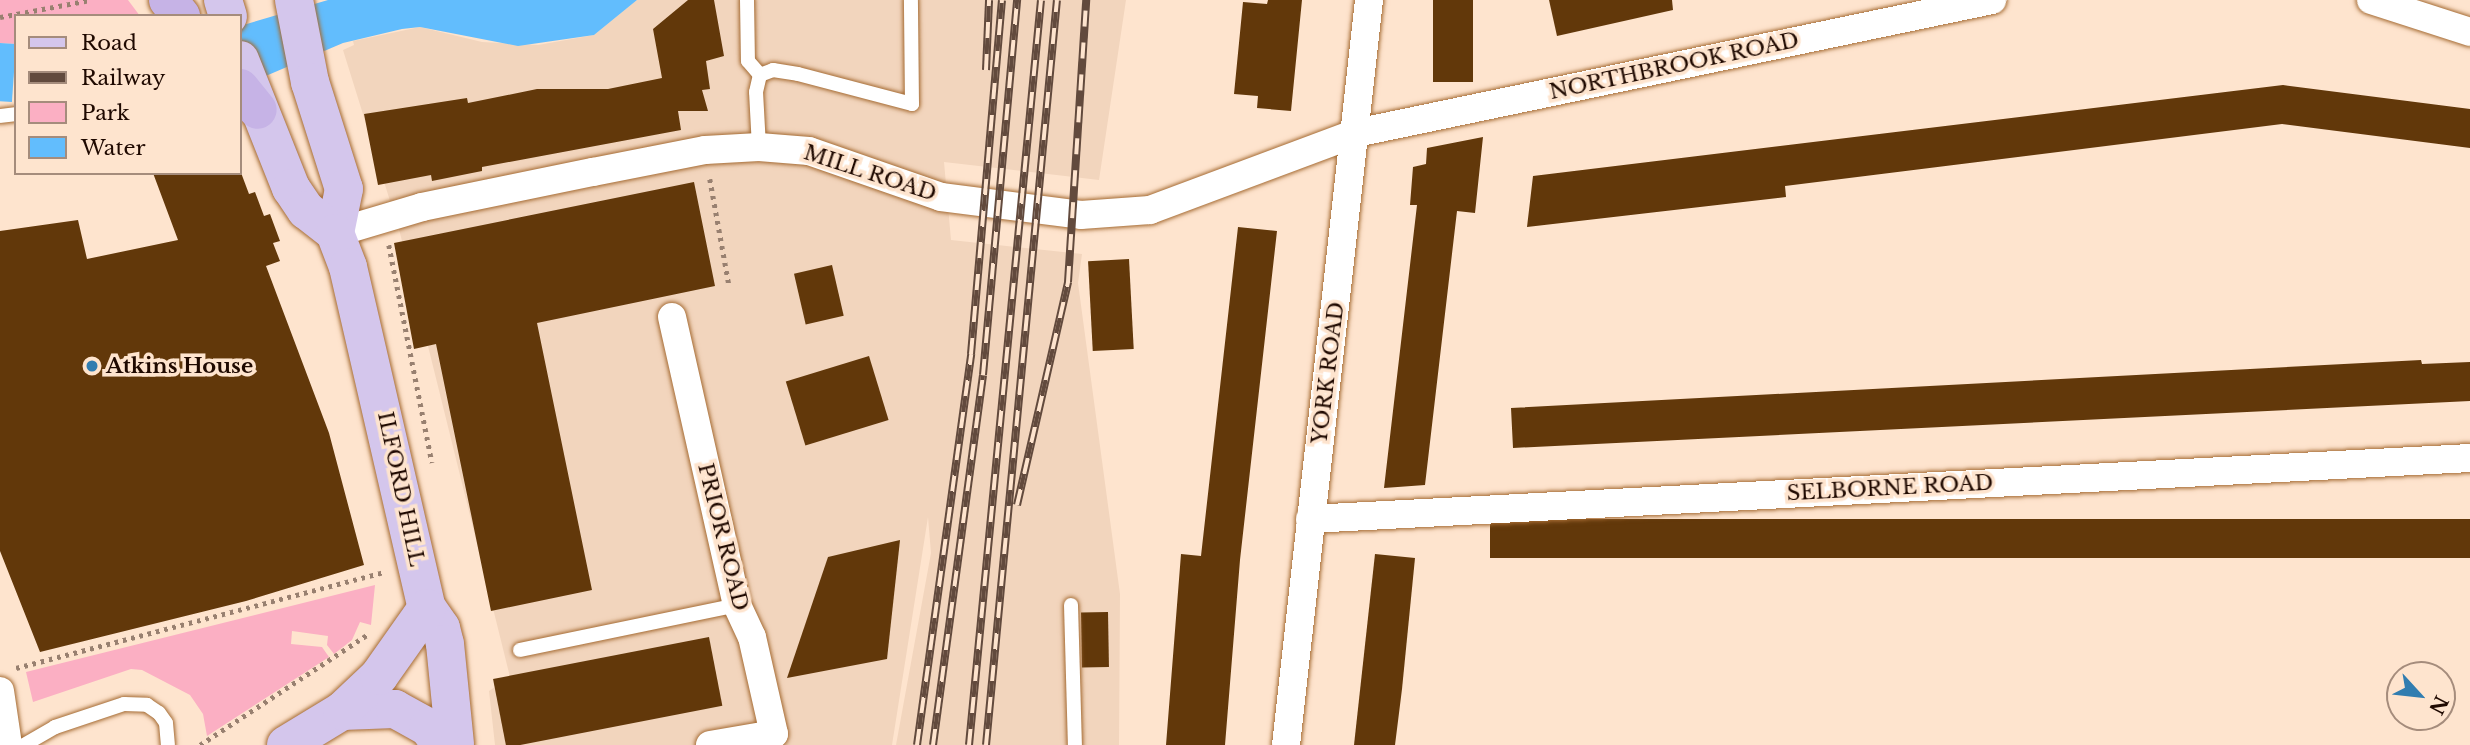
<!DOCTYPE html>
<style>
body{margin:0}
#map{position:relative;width:2470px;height:745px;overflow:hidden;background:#fee4ce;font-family:"Libre Baskerville",serif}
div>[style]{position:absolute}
.built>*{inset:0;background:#f2d5bd}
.green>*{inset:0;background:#fbafc3}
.water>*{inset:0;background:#62bdfd;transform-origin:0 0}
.building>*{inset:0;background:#62380a;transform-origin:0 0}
.path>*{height:4.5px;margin-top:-2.25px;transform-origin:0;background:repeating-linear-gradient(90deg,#988070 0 3.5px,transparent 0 8.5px)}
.roads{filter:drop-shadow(0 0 2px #a56b33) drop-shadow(0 0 2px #a56b33)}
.service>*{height:14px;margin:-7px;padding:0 7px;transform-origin:7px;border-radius:7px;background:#fff}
.minor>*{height:28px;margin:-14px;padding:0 14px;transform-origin:14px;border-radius:14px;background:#fff}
.primary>*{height:38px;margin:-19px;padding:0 19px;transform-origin:19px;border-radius:19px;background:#d4c6ec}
.trunk>*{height:38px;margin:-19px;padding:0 19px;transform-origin:19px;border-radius:19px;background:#c6b3e6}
.rail>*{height:8px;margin-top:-4px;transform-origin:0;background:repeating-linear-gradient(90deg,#fee4ce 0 16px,#624a3d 0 32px);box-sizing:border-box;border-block:2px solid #624a3d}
.dots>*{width:19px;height:19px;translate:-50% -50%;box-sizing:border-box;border:4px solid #fee4ce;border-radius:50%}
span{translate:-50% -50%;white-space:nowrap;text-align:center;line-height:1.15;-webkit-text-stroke:7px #fee4ce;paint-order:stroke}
.street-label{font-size:21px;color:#1f0900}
.poi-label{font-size:21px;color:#1f0900;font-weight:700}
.left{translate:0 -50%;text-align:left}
.legend{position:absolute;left:14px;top:14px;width:228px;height:161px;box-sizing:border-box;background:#fee4ce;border:2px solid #a58c7c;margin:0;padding:9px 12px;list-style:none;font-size:21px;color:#1f0900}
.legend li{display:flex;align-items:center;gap:14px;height:35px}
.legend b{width:35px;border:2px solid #a58c7c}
.north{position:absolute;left:2386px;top:661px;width:70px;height:70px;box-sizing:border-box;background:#fee4ce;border:2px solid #a58c7c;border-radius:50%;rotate:117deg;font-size:19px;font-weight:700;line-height:28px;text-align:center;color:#1f0900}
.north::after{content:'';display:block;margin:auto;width:24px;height:32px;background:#317db0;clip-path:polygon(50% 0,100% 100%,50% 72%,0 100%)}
</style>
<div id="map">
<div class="built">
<i style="clip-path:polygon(637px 0,1126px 0,1099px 180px,944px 162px,951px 240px,1082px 254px,1078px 283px,1120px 594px,1119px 745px,896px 745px,931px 553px,928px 517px,892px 745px,495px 745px,489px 691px,510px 677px,400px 233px,343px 50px,354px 45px,353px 41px,420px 27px,482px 42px,538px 45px,594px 35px)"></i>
</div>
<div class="green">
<i style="clip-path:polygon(0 0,128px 0,140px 16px,16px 16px,16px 44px,0 43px)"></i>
<i style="clip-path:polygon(375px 585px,371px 625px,360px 622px,352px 640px,334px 654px,327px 645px,328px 636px,292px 631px,291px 644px,322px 647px,329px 657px,207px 736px,203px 714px,190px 695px,142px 670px,131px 669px,33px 702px,26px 672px)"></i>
</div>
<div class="water">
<i style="clip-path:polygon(328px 0,637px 0,594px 35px,518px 46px,420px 27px,402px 29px,343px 43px,240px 87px,240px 26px)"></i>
<i style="left:0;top:43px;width:16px;height:58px;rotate:4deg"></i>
</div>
<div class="building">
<i style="clip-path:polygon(688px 0,714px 0,724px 56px,706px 61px,710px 89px,702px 90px,708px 111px,678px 111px,681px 130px,482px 167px,482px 171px,432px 181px,431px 175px,378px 185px,364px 114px,467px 98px,468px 103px,537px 89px,608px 89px,662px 78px,653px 29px)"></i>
<i style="clip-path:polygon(1268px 0,1302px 0,1291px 111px,1257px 108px,1258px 96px,1234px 94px,1243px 2px,1267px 4px)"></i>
<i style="left:1433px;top:0;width:40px;height:82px"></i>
<i style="clip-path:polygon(1549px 0,1672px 0,1673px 10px,1557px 36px)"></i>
<i style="clip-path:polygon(2283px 85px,2470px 109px,2470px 148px,2282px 124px,1785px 186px,1786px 197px,1527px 227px,1533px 176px)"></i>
<i style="clip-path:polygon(1483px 137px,1475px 213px,1457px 211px,1425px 485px,1384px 488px,1417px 205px,1410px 205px,1413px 167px,1426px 164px,1427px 148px)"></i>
<i style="clip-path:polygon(240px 170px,249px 194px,255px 192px,264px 216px,270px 214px,280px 241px,273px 243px,280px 261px,266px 266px,329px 433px,364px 565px,246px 601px,40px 652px,0 551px,0 231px,78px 220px,87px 259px,178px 240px,153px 173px)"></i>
<i style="clip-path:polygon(694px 182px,715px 286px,537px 323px,592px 590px,491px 611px,436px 344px,414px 349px,394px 243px)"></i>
<i style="clip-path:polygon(1238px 227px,1277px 231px,1240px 560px,1225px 745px,1166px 745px,1181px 554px,1201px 556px)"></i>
<i style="left:1129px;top:259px;width:90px;height:41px;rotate:87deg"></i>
<i style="left:832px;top:265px;width:52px;height:39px;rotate:77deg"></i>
<i style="left:869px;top:356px;width:67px;height:87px;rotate:73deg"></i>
<i style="clip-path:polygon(2421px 360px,2422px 364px,2470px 362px,2470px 401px,1513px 448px,1511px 408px)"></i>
<i style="left:2470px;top:519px;width:39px;height:980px;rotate:90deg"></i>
<i style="clip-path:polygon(900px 540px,887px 659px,787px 678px,828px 557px)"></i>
<i style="clip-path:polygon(1375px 554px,1415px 558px,1402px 689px,1395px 745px,1354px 745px)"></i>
<i style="left:1108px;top:612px;width:55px;height:27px;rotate:89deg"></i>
<i style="left:709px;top:637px;width:70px;height:220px;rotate:79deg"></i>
</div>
<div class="path">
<i style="left:0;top:17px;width:93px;rotate:-10.6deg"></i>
<i style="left:710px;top:179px;width:108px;rotate:79.8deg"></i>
<i style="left:389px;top:245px;width:222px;rotate:78.8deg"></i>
<i style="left:16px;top:668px;width:380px;rotate:-14.6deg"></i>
<i style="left:200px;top:745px;width:200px;rotate:-33.4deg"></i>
</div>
<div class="roads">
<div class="service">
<i style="left:747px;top:0;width:61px;rotate:89.1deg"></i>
<i style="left:748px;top:61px;width:18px;rotate:49deg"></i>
<i style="left:760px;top:75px;width:14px;rotate:-21deg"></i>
<i style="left:773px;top:70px;width:25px;rotate:9deg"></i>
<i style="left:798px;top:74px;width:118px;rotate:14.7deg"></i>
<i style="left:912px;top:104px;width:104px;rotate:-90.6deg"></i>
<i style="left:0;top:116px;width:16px;rotate:-7deg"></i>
<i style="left:759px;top:147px;width:55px;rotate:-93.1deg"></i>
<i style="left:756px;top:92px;width:17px;rotate:-77deg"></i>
<i style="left:1071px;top:605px;width:140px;rotate:88.4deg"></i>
<i style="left:520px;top:650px;width:222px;rotate:-11.7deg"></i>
<i style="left:24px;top:745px;width:36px;rotate:-30deg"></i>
<i style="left:55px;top:727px;width:73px;rotate:-18.4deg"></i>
<i style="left:124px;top:704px;width:23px;rotate:2deg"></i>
<i style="left:147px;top:705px;width:14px;rotate:34deg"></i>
<i style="left:159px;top:713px;width:12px;rotate:55deg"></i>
<i style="left:166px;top:723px;width:22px;rotate:85deg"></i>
</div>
<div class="minor">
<i style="left:2371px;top:0;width:104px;rotate:17.9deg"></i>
<i style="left:335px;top:233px;width:91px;rotate:-16.6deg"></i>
<i style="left:422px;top:207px;width:175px;rotate:-11.6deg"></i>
<i style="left:593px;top:172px;width:114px;rotate:-11.1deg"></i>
<i style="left:705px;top:150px;width:54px;rotate:-3.2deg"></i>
<i style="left:759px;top:147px;width:50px;rotate:4.6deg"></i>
<i style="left:809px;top:151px;width:140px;rotate:19.2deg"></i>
<i style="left:941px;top:197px;width:141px;rotate:7.3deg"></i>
<i style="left:1081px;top:215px;width:69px;rotate:-4.1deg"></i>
<i style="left:1150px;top:210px;width:220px;rotate:-20.5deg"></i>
<i style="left:1356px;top:133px;width:650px;rotate:-11.81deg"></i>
<i style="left:672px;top:317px;width:295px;rotate:77.3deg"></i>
<i style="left:737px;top:605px;width:35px;rotate:65deg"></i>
<i style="left:752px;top:637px;width:99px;rotate:77.2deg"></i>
<i style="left:774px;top:734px;width:65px;rotate:170.2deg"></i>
<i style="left:1310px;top:519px;width:1162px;rotate:-3.01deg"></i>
<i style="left:0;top:691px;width:55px;rotate:81.6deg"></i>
<i style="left:1286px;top:745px;width:750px;rotate:-83.64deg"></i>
</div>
<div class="primary">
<i style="left:223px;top:0;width:17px;rotate:73deg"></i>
<i style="left:294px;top:0;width:84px;rotate:79deg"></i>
<i style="left:310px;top:82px;width:112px;rotate:72.4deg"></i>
<i style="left:344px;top:189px;width:45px;rotate:101.6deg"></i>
<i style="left:240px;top:60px;width:138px;rotate:68.3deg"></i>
<i style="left:291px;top:188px;width:27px;rotate:56deg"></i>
<i style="left:306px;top:210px;width:37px;rotate:38deg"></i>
<i style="left:335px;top:233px;width:36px;rotate:69deg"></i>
<i style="left:348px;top:267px;width:350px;rotate:77deg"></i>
<i style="left:427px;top:608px;width:24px;rotate:55deg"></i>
<i style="left:441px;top:628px;width:16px;rotate:76deg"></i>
<i style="left:445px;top:644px;width:101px;rotate:84.3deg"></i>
<i style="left:342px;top:711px;width:53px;rotate:-2.2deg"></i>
<i style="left:395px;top:709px;width:38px;rotate:29deg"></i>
<i style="left:428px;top:727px;width:22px;rotate:54deg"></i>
<i style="left:286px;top:745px;width:66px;rotate:-31.3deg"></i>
<i style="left:342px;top:711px;width:51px;rotate:-43.4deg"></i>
<i style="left:379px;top:676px;width:83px;rotate:-54.8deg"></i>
</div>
<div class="trunk">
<i style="left:168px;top:0;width:21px;rotate:51deg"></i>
<i style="left:240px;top:88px;width:28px;rotate:51deg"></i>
</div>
</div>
<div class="rail">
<i style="left:986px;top:70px;width:70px;rotate:-87.5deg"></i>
<i style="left:1017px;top:505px;width:229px;rotate:-77.1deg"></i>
<i style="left:1068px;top:282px;width:283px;rotate:-86.3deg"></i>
<i style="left:917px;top:745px;width:395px;rotate:-82.1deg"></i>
<i style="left:971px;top:354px;width:355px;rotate:-85deg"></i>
<i style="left:933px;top:745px;width:373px;rotate:-82.3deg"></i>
<i style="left:983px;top:375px;width:377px;rotate:-84.8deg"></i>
<i style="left:969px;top:745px;width:748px;rotate:-84.48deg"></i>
<i style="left:986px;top:745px;width:748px;rotate:-84.56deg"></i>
</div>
<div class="dots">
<i style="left:92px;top:366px;background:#317db0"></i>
</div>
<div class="street-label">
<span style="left:1674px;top:66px;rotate:-12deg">NORTHBROOK ROAD</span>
<span style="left:870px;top:173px;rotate:18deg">MILL ROAD</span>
<span style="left:1328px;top:373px;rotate:-83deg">YORK ROAD</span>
<span style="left:1890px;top:488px;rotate:-3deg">SELBORNE ROAD</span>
<span style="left:401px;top:489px;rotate:78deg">ILFORD HILL</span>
<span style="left:723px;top:537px;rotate:76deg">PRIOR ROAD</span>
</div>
<div class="poi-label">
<span class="left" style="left:106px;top:366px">Atkins House</span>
</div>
<ul class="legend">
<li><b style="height:9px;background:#d4c6ec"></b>Road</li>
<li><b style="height:9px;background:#624a3d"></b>Railway</li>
<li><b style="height:19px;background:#fbafc3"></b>Park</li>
<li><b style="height:19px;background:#62bdfd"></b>Water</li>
</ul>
<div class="north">N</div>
</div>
